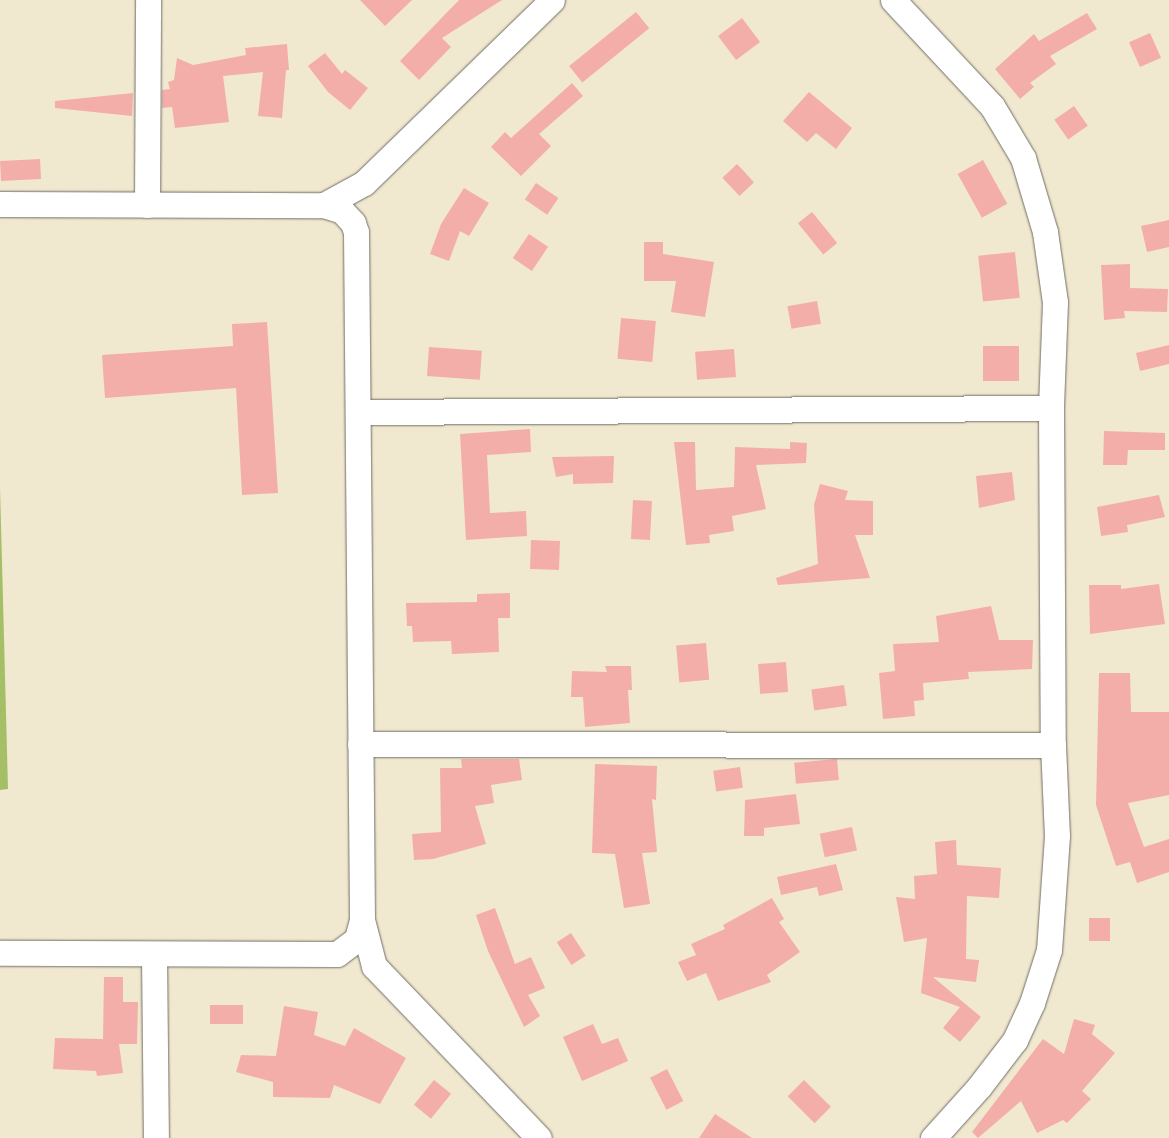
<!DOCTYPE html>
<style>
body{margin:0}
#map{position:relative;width:1169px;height:1138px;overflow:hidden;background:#f1e8d0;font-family:Mynerve,sans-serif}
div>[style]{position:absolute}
.green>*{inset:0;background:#a4bf66}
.building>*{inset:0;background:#f4aeaa;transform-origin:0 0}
.roads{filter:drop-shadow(0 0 1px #706d65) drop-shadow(0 0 1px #706d65)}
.minor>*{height:25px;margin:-12.5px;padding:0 12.5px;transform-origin:12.5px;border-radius:12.5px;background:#fff}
span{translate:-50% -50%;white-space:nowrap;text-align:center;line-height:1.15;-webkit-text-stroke:4.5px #f7f3e8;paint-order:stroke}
</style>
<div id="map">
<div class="green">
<i style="clip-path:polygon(0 487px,8px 789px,0 790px)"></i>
</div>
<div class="building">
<i style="clip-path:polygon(360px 0,412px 0,385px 26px)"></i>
<i style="clip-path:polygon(459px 0,502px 0,442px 38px,451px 47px,419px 80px,400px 61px)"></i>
<i style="left:636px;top:12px;width:21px;height:86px;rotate:51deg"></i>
<i style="clip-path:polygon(1087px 13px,1097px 29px,1050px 56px,1056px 64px,1030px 83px,1034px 87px,1020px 99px,995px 69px,1034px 34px,1039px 41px)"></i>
<i style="left:742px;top:18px;width:30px;height:30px;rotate:53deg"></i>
<i style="left:1150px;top:33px;width:27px;height:23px;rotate:66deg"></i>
<i style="clip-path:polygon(287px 44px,289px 70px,286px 70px,282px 118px,258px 116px,263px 72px,223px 76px,229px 122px,175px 128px,172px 107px,162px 108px,162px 90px,170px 89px,168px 82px,174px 80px,177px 58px,193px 65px,246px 55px,245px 48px)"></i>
<i style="clip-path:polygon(325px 53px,342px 74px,345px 70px,368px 88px,350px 110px,328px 92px,308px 66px)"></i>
<i style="clip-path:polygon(572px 83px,583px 96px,539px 134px,551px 146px,521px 176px,491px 147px,505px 132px,511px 138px)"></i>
<i style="clip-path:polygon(809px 92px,852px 128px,836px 149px,816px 133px,807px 142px,783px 121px)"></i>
<i style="clip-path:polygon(133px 93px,132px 116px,55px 108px,55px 101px)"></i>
<i style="left:1074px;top:106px;width:24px;height:24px;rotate:55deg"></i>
<i style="left:40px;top:159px;width:20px;height:40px;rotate:87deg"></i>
<i style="left:983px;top:160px;width:50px;height:29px;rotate:61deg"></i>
<i style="left:737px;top:164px;width:25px;height:20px;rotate:47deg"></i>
<i style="left:536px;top:183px;width:27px;height:20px;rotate:34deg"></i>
<i style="clip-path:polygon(464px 188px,489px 203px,469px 236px,460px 231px,449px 261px,430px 254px,441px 224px)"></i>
<i style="left:812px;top:212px;width:40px;height:18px;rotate:51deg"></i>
<i style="clip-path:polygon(1169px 220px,1169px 247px,1147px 252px,1141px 226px)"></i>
<i style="left:529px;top:234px;width:23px;height:29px;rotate:34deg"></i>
<i style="clip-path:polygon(644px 242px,663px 242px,663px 254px,714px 262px,705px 317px,671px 312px,676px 281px,644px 281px)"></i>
<i style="left:1015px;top:252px;width:46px;height:37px;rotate:84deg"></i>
<i style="clip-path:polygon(1130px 264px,1130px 288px,1168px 289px,1167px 312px,1124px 311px,1125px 318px,1104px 320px,1101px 265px)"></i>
<i style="left:817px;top:301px;width:23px;height:30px;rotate:80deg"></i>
<i style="left:621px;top:318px;width:35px;height:41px;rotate:5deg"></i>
<i style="clip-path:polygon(267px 322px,278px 493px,242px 495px,236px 388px,105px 398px,102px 355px,233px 346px,232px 324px)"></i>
<i style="clip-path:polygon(1169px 345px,1169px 364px,1140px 371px,1136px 353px)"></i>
<i style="left:1019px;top:346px;width:35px;height:36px;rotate:90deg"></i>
<i style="left:429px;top:347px;width:53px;height:29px;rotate:4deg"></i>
<i style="left:734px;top:349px;width:28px;height:39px;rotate:86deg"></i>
<i style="clip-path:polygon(530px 429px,531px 452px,487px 455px,490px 513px,526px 511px,527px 536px,466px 540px,460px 434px)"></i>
<i style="clip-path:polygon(1104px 431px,1165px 433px,1165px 450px,1128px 450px,1127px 465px,1103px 465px)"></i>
<i style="clip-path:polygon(674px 442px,695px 442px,696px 490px,734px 487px,735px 447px,790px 449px,790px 442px,807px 443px,806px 463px,756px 465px,766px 509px,732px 516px,734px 531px,709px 535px,710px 543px,686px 545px)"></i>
<i style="clip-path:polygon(614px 456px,613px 483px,573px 484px,573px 474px,556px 477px,552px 457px)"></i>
<i style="clip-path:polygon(1012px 472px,1015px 500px,979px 508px,976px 476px)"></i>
<i style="clip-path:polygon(820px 484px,848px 491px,845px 500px,873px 501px,873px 535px,855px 535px,870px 578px,778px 585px,776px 578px,818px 564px,814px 505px)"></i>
<i style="clip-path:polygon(1159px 495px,1165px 517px,1127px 525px,1128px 532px,1101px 536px,1097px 507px)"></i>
<i style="left:633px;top:500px;width:19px;height:39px;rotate:3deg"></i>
<i style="left:531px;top:540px;width:29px;height:29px;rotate:2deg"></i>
<i style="clip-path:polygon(1159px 584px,1165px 624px,1090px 634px,1089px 585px,1121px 585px,1121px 589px)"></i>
<i style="clip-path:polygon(510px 593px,510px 618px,498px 618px,499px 652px,452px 654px,451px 641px,413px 642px,412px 626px,407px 626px,406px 603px,477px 602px,477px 594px)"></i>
<i style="clip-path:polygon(991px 606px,999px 640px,1033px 640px,1032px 669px,968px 672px,969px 679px,923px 683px,924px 700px,914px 701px,915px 716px,883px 719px,879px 673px,895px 671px,893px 644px,939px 642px,936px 616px)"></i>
<i style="left:706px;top:643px;width:37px;height:30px;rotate:85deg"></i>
<i style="left:786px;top:662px;width:30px;height:28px;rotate:86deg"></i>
<i style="clip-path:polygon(605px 666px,631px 666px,632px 690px,628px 690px,630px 723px,585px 727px,583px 697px,571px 697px,572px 671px,607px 672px)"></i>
<i style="clip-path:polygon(1099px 673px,1130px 673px,1131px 712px,1169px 712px,1169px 795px,1128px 803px,1144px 847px,1169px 839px,1169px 872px,1137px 883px,1130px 862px,1116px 866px,1096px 805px)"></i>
<i style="left:844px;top:685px;width:21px;height:33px;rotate:82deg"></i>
<i style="clip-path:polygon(461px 759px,519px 759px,522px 780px,491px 785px,494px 803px,475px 806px,486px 844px,433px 859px,414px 860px,412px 834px,441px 832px,440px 768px,462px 768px)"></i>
<i style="left:837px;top:759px;width:21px;height:43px;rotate:85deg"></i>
<i style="clip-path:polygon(595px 764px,657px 766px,656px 800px,652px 799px,657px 852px,642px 853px,650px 904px,624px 908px,615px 854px,592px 853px)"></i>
<i style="left:740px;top:767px;width:21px;height:27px;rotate:82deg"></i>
<i style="clip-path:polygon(796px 794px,800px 824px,764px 828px,764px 836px,744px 836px,745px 800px)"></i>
<i style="left:852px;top:827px;width:24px;height:33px;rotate:78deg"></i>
<i style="clip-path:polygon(956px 840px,957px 865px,1001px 868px,999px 898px,967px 896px,966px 959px,979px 960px,976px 982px,933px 977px,981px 1017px,960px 1042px,943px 1028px,960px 1007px,921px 993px,927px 938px,904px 942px,896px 897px,915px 899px,914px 876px,937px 874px,935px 842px)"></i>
<i style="clip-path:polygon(836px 864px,843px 890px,819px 896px,817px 887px,781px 895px,777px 877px)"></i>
<i style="clip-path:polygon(772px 898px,784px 919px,779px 922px,800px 952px,767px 975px,771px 982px,718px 1001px,706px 973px,687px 981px,678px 962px,696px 955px,691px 944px,725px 929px,723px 925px)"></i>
<i style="clip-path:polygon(495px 908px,515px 964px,531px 957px,545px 988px,528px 995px,540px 1016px,524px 1027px,488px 951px,476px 915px)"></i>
<i style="left:1110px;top:918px;width:23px;height:21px;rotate:90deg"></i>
<i style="left:571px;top:933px;width:27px;height:17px;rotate:57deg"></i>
<i style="clip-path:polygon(104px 977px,123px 977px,123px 1002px,138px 1002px,137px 1044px,119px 1044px,123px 1073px,97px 1076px,96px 1071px,53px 1069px,55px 1038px,103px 1039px)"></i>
<i style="left:210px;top:1005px;width:33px;height:19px"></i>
<i style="clip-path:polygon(284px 1006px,318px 1012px,314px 1035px,345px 1046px,354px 1028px,406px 1058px,380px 1104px,334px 1085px,330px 1098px,273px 1097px,273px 1082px,236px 1072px,241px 1055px,276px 1056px)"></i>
<i style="clip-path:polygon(1074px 1019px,1095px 1025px,1092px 1034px,1115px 1053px,1082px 1091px,1091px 1099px,1067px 1123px,1063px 1120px,1037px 1133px,1021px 1101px,978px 1138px,972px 1132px,1043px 1039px,1064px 1054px)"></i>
<i style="clip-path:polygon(593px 1024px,602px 1044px,618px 1038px,628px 1061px,582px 1081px,563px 1037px)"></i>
<i style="left:667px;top:1069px;width:36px;height:19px;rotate:63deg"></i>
<i style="left:434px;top:1080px;width:22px;height:32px;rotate:39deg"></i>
<i style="left:804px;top:1080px;width:38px;height:23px;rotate:45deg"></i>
<i style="clip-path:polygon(715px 1114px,752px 1138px,699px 1138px)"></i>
</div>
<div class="roads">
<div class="minor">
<i style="left:893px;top:0;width:145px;rotate:47deg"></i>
<i style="left:992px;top:106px;width:61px;rotate:59.2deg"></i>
<i style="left:1023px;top:158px;width:77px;rotate:73.4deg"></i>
<i style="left:1045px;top:232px;width:71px;rotate:81.9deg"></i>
<i style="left:1055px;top:302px;width:106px;rotate:92.2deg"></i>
<i style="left:1051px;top:408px;width:337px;rotate:89.7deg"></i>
<i style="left:1053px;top:745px;width:91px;rotate:87.5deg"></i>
<i style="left:1057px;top:836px;width:114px;rotate:94deg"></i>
<i style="left:1049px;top:950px;width:56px;rotate:107.8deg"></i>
<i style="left:1032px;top:1003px;width:41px;rotate:114.7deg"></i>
<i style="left:1015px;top:1040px;width:59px;rotate:127.5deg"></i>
<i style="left:979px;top:1087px;width:69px;rotate:132deg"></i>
<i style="left:0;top:204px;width:324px;rotate:0.2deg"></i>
<i style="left:324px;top:205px;width:19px;rotate:18deg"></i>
<i style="left:342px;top:211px;width:16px;rotate:47deg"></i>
<i style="left:353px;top:223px;width:9px;rotate:72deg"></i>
<i style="left:356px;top:232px;width:688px;rotate:89.5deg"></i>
<i style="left:362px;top:920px;width:20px;rotate:105deg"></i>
<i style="left:357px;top:939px;width:25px;rotate:143deg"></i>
<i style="left:337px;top:954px;width:337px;rotate:-179.8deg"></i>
<i style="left:147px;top:205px;width:205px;rotate:-89.7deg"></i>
<i style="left:324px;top:205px;width:46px;rotate:-28.8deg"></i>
<i style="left:364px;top:183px;width:262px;rotate:-44.2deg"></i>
<i style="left:358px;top:412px;width:693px;rotate:-0.33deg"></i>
<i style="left:360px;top:744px;width:693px;rotate:0.08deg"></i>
<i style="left:362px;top:920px;width:48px;rotate:75.4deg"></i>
<i style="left:374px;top:966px;width:238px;rotate:46.2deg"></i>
<i style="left:154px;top:954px;width:184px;rotate:89.4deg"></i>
</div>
</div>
</div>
